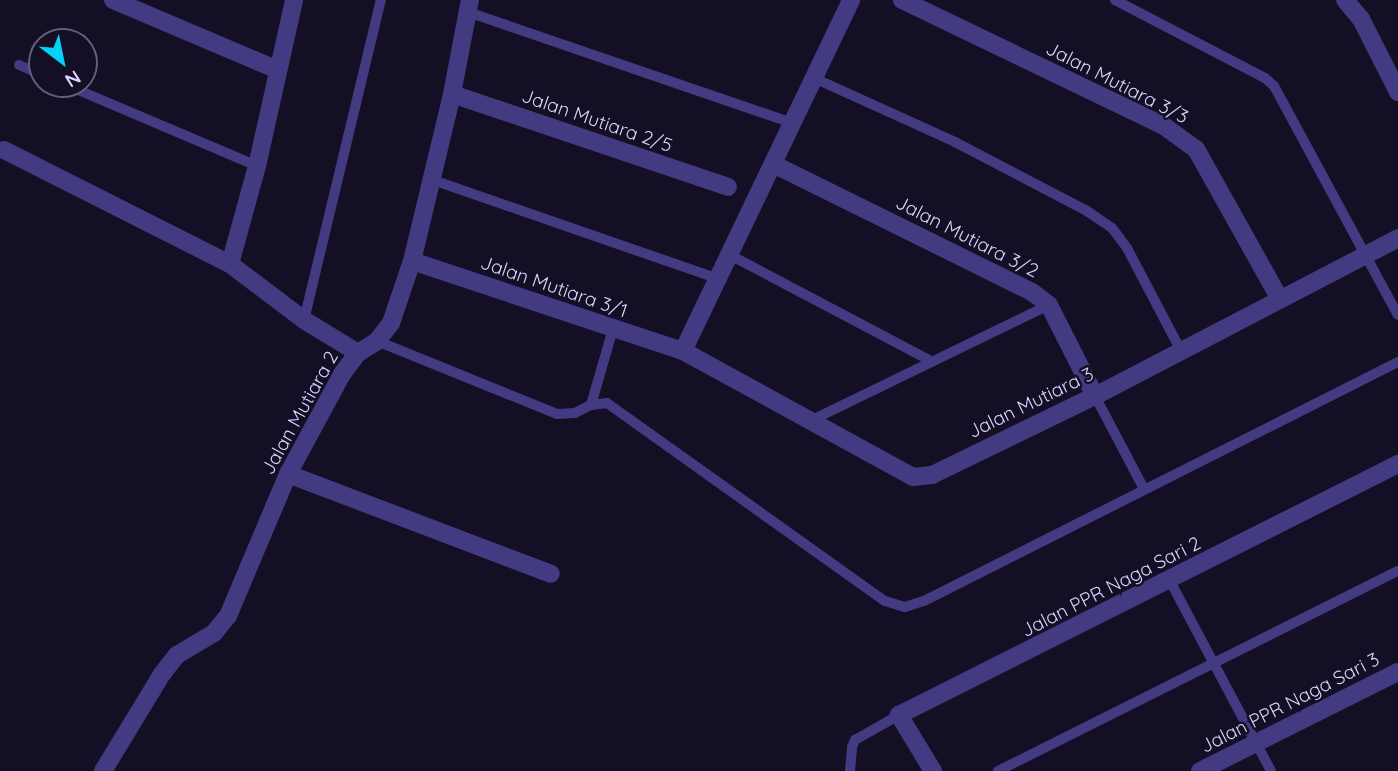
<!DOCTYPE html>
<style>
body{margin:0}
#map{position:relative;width:1398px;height:771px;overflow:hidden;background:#140f25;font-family:Quicksand,sans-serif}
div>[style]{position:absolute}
.lane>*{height:10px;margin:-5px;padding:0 5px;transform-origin:5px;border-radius:5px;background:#433b82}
.street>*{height:18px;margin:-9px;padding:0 9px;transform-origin:9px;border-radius:9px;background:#433b82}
span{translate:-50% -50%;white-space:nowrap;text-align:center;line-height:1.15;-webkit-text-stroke:5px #140f25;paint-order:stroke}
.street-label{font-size:19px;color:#dbd4fe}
.north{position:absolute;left:28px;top:28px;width:70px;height:70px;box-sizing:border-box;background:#140f25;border:2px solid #645e7c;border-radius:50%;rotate:148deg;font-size:19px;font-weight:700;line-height:28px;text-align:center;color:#dbd4fe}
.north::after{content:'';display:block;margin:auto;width:24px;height:32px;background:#06d0f8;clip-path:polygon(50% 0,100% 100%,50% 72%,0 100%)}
</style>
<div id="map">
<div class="lane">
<i style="left:1115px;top:0;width:169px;rotate:27.5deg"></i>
<i style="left:1265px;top:78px;width:12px;rotate:42deg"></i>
<i style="left:1274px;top:86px;width:260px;rotate:61.6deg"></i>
<i style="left:468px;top:12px;width:342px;rotate:18.9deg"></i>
<i style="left:19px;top:65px;width:25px;rotate:23deg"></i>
<i style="left:814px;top:78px;width:155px;rotate:24.4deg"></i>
<i style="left:955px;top:142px;width:149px;rotate:27.6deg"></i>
<i style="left:1087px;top:211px;width:30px;rotate:34deg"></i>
<i style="left:1112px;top:228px;width:25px;rotate:53deg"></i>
<i style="left:1127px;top:248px;width:114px;rotate:62.3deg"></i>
<i style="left:64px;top:84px;width:210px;rotate:23deg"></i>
<i style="left:430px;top:179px;width:306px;rotate:19.1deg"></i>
<i style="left:730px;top:255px;width:227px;rotate:27.8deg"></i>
<i style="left:304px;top:320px;width:329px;rotate:-76.5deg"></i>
<i style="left:377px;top:341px;width:194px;rotate:22.1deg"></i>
<i style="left:557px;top:414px;width:18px;rotate:-3deg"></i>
<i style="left:575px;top:413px;width:18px;rotate:-27deg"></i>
<i style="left:591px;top:405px;width:16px;rotate:-7deg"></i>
<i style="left:607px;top:403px;width:341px;rotate:35.5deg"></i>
<i style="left:885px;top:601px;width:21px;rotate:17deg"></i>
<i style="left:905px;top:607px;width:20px;rotate:-18deg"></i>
<i style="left:924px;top:601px;width:531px;rotate:-26.76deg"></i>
<i style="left:1095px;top:396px;width:105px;rotate:62.2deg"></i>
<i style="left:591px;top:405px;width:79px;rotate:-73.9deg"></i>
<i style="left:810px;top:421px;width:266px;rotate:-25.9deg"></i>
<i style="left:1170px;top:581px;width:215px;rotate:62deg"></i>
<i style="left:850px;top:771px;width:24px;rotate:-85deg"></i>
<i style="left:852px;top:747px;width:8px;rotate:-67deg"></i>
<i style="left:855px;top:740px;width:51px;rotate:-29.6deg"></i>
<i style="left:998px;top:771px;width:447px;rotate:-26.6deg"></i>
</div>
<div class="street">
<i style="left:113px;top:0;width:179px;rotate:23deg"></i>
<i style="left:902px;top:0;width:291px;rotate:25.7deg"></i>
<i style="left:1164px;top:126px;width:39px;rotate:36deg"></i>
<i style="left:1196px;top:149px;width:172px;rotate:60.8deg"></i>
<i style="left:1345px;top:0;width:25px;rotate:50deg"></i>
<i style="left:1361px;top:19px;width:82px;rotate:63.1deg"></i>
<i style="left:452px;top:94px;width:291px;rotate:18.6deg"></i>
<i style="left:4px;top:150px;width:253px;rotate:26.8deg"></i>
<i style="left:230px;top:264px;width:102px;rotate:-74.6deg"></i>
<i style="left:257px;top:166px;width:170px;rotate:-77.4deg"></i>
<i style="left:773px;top:164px;width:289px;rotate:26.3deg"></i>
<i style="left:1032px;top:292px;width:21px;rotate:37deg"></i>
<i style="left:1049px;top:305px;width:102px;rotate:63.2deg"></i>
<i style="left:412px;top:261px;width:286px;rotate:18.4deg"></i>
<i style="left:683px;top:351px;width:262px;rotate:28.7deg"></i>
<i style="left:913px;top:477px;width:19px;rotate:-6deg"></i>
<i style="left:932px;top:475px;width:181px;rotate:-25.9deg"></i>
<i style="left:1095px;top:396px;width:342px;rotate:-27.5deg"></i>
<i style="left:230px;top:264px;width:93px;rotate:37.1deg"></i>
<i style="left:304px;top:320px;width:63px;rotate:31.4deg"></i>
<i style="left:683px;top:351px;width:389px;rotate:-64.4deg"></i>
<i style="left:288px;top:474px;width:281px;rotate:20.8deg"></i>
<i style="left:103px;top:771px;width:114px;rotate:-58.7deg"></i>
<i style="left:162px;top:674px;width:24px;rotate:-52deg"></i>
<i style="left:177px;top:655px;width:43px;rotate:-30.7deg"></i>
<i style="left:214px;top:633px;width:22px;rotate:-51deg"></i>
<i style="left:228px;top:616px;width:154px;rotate:-67.1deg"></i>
<i style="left:288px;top:474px;width:114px;rotate:-61.6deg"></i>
<i style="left:342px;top:374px;width:26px;rotate:-53deg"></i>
<i style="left:358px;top:353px;width:22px;rotate:-32deg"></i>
<i style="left:377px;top:341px;width:23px;rotate:-52deg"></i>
<i style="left:391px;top:323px;width:65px;rotate:-71.3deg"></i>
<i style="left:412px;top:261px;width:172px;rotate:-76.5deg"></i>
<i style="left:452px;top:94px;width:96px;rotate:-79.2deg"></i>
<i style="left:933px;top:771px;width:66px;rotate:-121.3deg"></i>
<i style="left:899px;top:715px;width:559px;rotate:-26.7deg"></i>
<i style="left:1200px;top:771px;width:221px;rotate:-26.6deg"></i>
</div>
<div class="street-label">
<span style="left:1117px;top:83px;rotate:27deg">Jalan Mutiara 3/3</span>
<span style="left:597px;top:121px;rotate:19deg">Jalan Mutiara 2/5</span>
<span style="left:967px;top:237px;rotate:27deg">Jalan Mutiara 3/2</span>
<span style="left:554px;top:287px;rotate:19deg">Jalan Mutiara 3/1</span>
<span style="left:1031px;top:403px;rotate:-26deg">Jalan Mutiara 3</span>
<span style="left:300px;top:413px;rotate:-61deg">Jalan Mutiara 2</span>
<span style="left:1111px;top:587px;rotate:-27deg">Jalan PPR Naga Sari 2</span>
<span style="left:1290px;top:703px;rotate:-27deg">Jalan PPR Naga Sari 3</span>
</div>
<div class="north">N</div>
</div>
